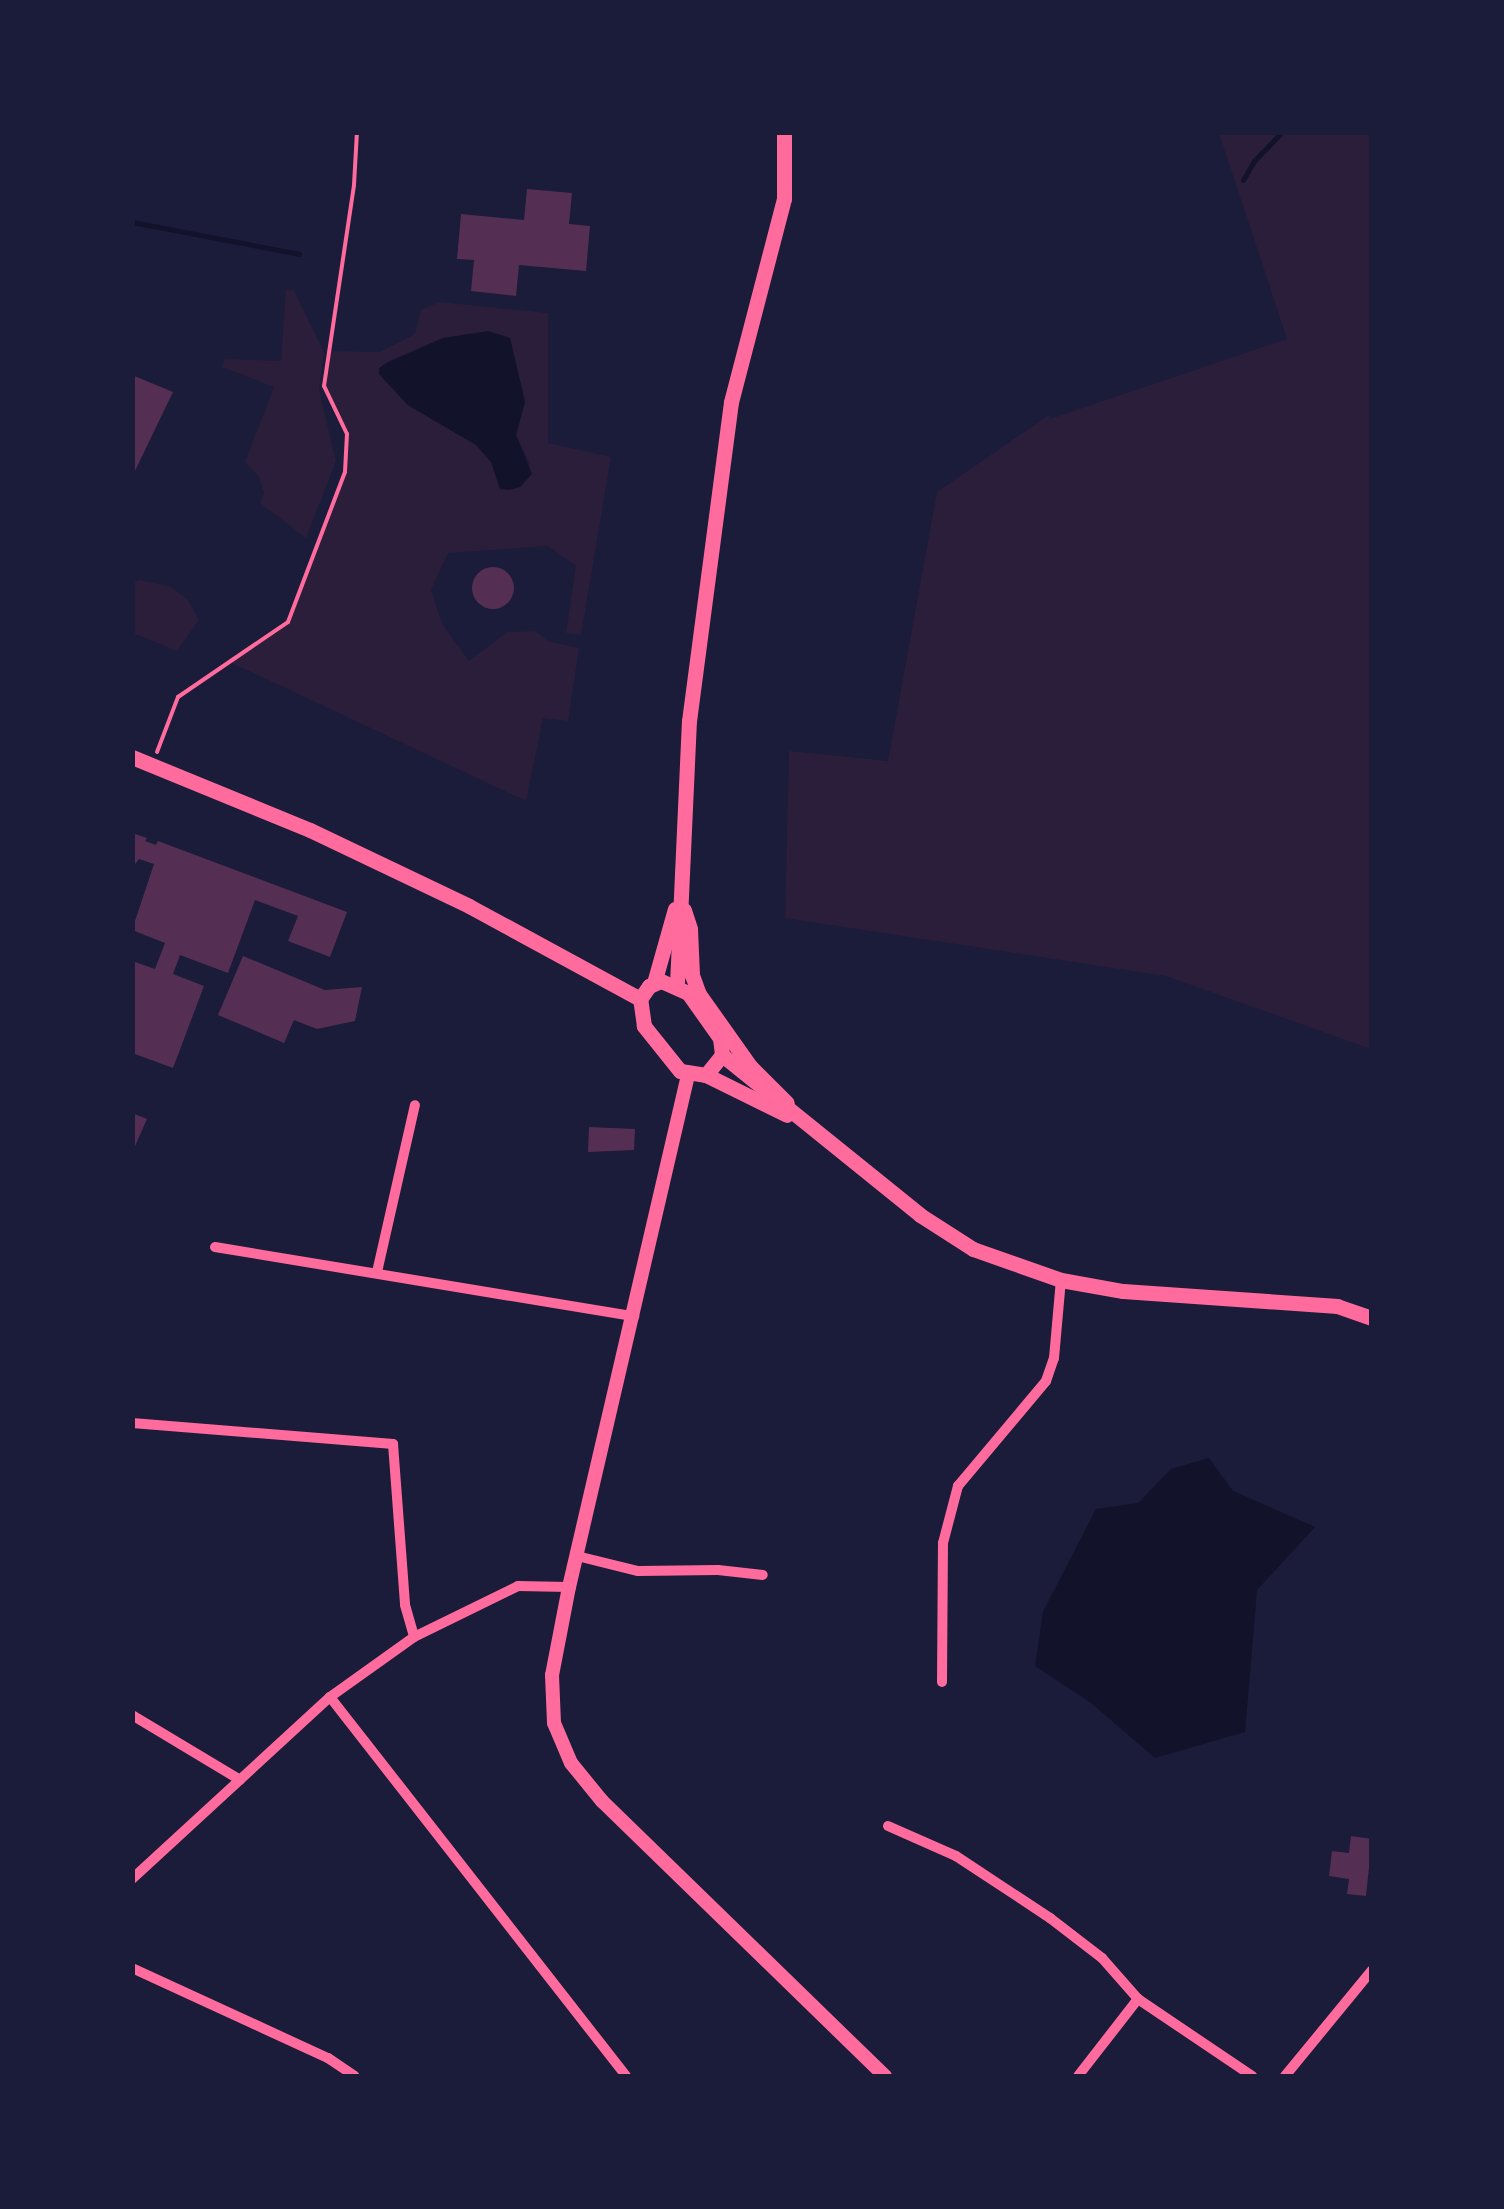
<!DOCTYPE html>
<style>
body{margin:0}
#map{position:relative;width:1504px;height:2209px;overflow:hidden;background:#1b1b3a;font-family:"Work Sans",sans-serif}
div>[style]{position:absolute}
.green>*{inset:0;background:#2a1e3b}
.water>*{inset:0;background:#12122b}
.stream>*{height:5px;margin:-2.5px;padding:0 2.5px;transform-origin:2.5px;border-radius:2.5px;background:#12122b}
.building>*{inset:0;background:#542f53}
.round{border-radius:50%}
.path>*{height:4px;margin:-2px;padding:0 2px;transform-origin:2px;border-radius:2px;background:#ff6b9d}
.minor>*{height:10px;margin:-5px;padding:0 5px;transform-origin:5px;border-radius:5px;background:#ff6b9d}
.tertiary>*{height:14px;margin:-7px;padding:0 7px;transform-origin:7px;border-radius:7px;background:#ff6b9d}
.secondary>*{height:15px;margin:-7.5px;padding:0 7.5px;transform-origin:7.5px;border-radius:7.5px;background:#ff6b9d}
span{translate:-50% -50%;white-space:nowrap;text-align:center;line-height:1.15;-webkit-text-stroke:8px #1b1b3a;paint-order:stroke}
.frame{position:absolute;inset:0;border:135px solid #1b1b3a;pointer-events:none}
</style>
<div id="map">
<div class="green">
<i style="clip-path:polygon(1219px 133px,1371px 133px,1371px 1049px,1166px 976px,785px 918px,789px 751px,888px 761px,937px 492px,1049px 415px,1050px 419px,1287px 339px)"></i>
<i style="clip-path:polygon(286px 289px,294px 291px,324px 352px,319px 390px,336px 461px,306px 538px,260px 503px,264px 493px,258px 475px,245px 462px,274px 387px,222px 367px,225px 359px,281px 361px)"></i>
<i style="clip-path:polygon(evenodd,439px 302px,548px 313px,548px 443px,611px 457px,581px 635px,566px 633px,576px 566px,548px 546px,448px 553px,431px 590px,442px 624px,469px 661px,507px 632px,535px 631px,548px 641px,579px 648px,568px 721px,543px 718px,526px 801px,230px 662px,288px 622px,345px 472px,347px 434px,324px 386px,329px 351px,380px 352px,415px 334px,421px 310px,439px 302px,443px 338px,510px 338px,525px 402px,516px 435px,530px 464px,499px 483px,491px 462px,476px 445px,408px 405px,379px 374px,379px 368px,389px 361px,443px 338px)"></i>
<i style="clip-path:polygon(140px 580px,171px 587px,188px 600px,199px 620px,177px 651px,133px 633px,133px 583px)"></i>
</div>
<div class="water">
<i style="clip-path:polygon(488px 331px,510px 338px,525px 402px,516px 435px,532px 474px,520px 487px,509px 490px,500px 489px,491px 462px,476px 445px,408px 405px,379px 374px,379px 368px,389px 362px,443px 338px)"></i>
<i style="clip-path:polygon(1209px 1458px,1233px 1491px,1315px 1527px,1257px 1590px,1245px 1732px,1155px 1758px,1091px 1703px,1035px 1666px,1043px 1612px,1096px 1509px,1138px 1503px,1171px 1469px)"></i>
</div>
<div class="stream">
<i style="left:1243px;top:180px;width:22px;rotate:-60deg"></i>
<i style="left:1254px;top:161px;width:40px;rotate:-46deg"></i>
<i style="left:132px;top:222px;width:170px;rotate:10.8deg"></i>
</div>
<div class="building">
<i style="clip-path:polygon(527px 189px,572px 193px,569px 224px,590px 226px,586px 271px,519px 265px,516px 296px,471px 291px,474px 260px,457px 259px,461px 214px,524px 220px)"></i>
<i style="clip-path:polygon(132px 375px,173px 392px,133px 475px,132px 475px)"></i>
<i class="round" style="left:472px;top:567px;width:42px;height:42px"></i>
<i style="clip-path:polygon(132px 833px,147px 838px,145px 841px,156px 845px,158px 841px,347px 912px,330px 957px,288px 941px,298px 916px,255px 900px,228px 973px,180px 955px,173px 974px,204px 986px,173px 1068px,132px 1053px,132px 961px,155px 969px,165px 943px,132px 930px,154px 864px,139px 859px,132px 868px)"></i>
<i style="clip-path:polygon(243px 956px,325px 990px,362px 987px,355px 1021px,317px 1029px,294px 1020px,284px 1043px,218px 1015px)"></i>
<i style="clip-path:polygon(132px 1113px,147px 1119px,135px 1146px,132px 1145px)"></i>
<i style="clip-path:polygon(589px 1127px,635px 1129px,634px 1150px,588px 1152px)"></i>
<i style="clip-path:polygon(1351px 1836px,1372px 1839px,1366px 1896px,1347px 1894px,1349px 1879px,1329px 1876px,1332px 1851px,1349px 1853px)"></i>
</div>
<div class="path">
<i style="left:157px;top:752px;width:59px;rotate:-69.1deg"></i>
<i style="left:178px;top:697px;width:133px;rotate:-34.3deg"></i>
<i style="left:288px;top:622px;width:160px;rotate:-69.2deg"></i>
<i style="left:345px;top:472px;width:38px;rotate:-87deg"></i>
<i style="left:347px;top:434px;width:53px;rotate:-115.6deg"></i>
<i style="left:324px;top:386px;width:203px;rotate:-81.5deg"></i>
<i style="left:354px;top:185px;width:53px;rotate:-86.8deg"></i>
</div>
<div class="minor">
<i style="left:215px;top:1247px;width:425px;rotate:9.4deg"></i>
<i style="left:377px;top:1272px;width:171px;rotate:-77.2deg"></i>
<i style="left:132px;top:1423px;width:262px;rotate:4.6deg"></i>
<i style="left:393px;top:1444px;width:161px;rotate:85.7deg"></i>
<i style="left:405px;top:1605px;width:33px;rotate:74deg"></i>
<i style="left:577px;top:1556px;width:63px;rotate:13.8deg"></i>
<i style="left:638px;top:1571px;width:80px;rotate:-0.7deg"></i>
<i style="left:718px;top:1570px;width:45px;rotate:6.3deg"></i>
<i style="left:942px;top:1682px;width:139px;rotate:-89.6deg"></i>
<i style="left:943px;top:1543px;width:59px;rotate:-75.3deg"></i>
<i style="left:958px;top:1486px;width:137px;rotate:-50deg"></i>
<i style="left:1046px;top:1381px;width:24px;rotate:-71deg"></i>
<i style="left:1054px;top:1358px;width:78px;rotate:-84.9deg"></i>
<i style="left:330px;top:1697px;width:481px;rotate:52deg"></i>
<i style="left:132px;top:1715px;width:126px;rotate:31deg"></i>
<i style="left:888px;top:1826px;width:74px;rotate:23.8deg"></i>
<i style="left:956px;top:1856px;width:113px;rotate:33.4deg"></i>
<i style="left:1050px;top:1918px;width:66px;rotate:37.6deg"></i>
<i style="left:1102px;top:1958px;width:55px;rotate:48.7deg"></i>
<i style="left:1138px;top:1999px;width:138px;rotate:34deg"></i>
<i style="left:132px;top:1879px;width:269px;rotate:-42.6deg"></i>
<i style="left:330px;top:1697px;width:103px;rotate:-35.5deg"></i>
<i style="left:414px;top:1637px;width:116px;rotate:-26.1deg"></i>
<i style="left:518px;top:1586px;width:51px;rotate:1.1deg"></i>
<i style="left:132px;top:1968px;width:216px;rotate:24.7deg"></i>
<i style="left:328px;top:2058px;width:32px;rotate:34deg"></i>
<i style="left:1078px;top:2076px;width:98px;rotate:-52.1deg"></i>
<i style="left:1285px;top:2076px;width:137px;rotate:-50.6deg"></i>
</div>
<div class="tertiary">
<i style="left:688px;top:1075px;width:526px;rotate:103.08deg"></i>
<i style="left:569px;top:1587px;width:90px;rotate:100.9deg"></i>
<i style="left:552px;top:1675px;width:48px;rotate:87.6deg"></i>
<i style="left:554px;top:1723px;width:43px;rotate:67deg"></i>
<i style="left:571px;top:1763px;width:49px;rotate:50.8deg"></i>
<i style="left:602px;top:1801px;width:395px;rotate:44.2deg"></i>
</div>
<div class="secondary">
<i style="left:132px;top:757px;width:192px;rotate:22.3deg"></i>
<i style="left:310px;top:830px;width:176px;rotate:25.5deg"></i>
<i style="left:469px;top:906px;width:195px;rotate:28.5deg"></i>
<i style="left:684px;top:910px;width:20px;rotate:72deg"></i>
<i style="left:690px;top:929px;width:46px;rotate:87.5deg"></i>
<i style="left:692px;top:975px;width:20px;rotate:70deg"></i>
<i style="left:699px;top:994px;width:88px;rotate:54.7deg"></i>
<i style="left:750px;top:1066px;width:52px;rotate:45deg"></i>
<i style="left:661px;top:981px;width:30px;rotate:24deg"></i>
<i style="left:688px;top:993px;width:55px;rotate:54.6deg"></i>
<i style="left:720px;top:1038px;width:17px;rotate:83deg"></i>
<i style="left:722px;top:1055px;width:26px;rotate:129deg"></i>
<i style="left:706px;top:1075px;width:26px;rotate:-171deg"></i>
<i style="left:680px;top:1071px;width:58px;rotate:-128.7deg"></i>
<i style="left:644px;top:1026px;width:27px;rotate:-98deg"></i>
<i style="left:640px;top:999px;width:16px;rotate:-55deg"></i>
<i style="left:649px;top:986px;width:13px;rotate:-23deg"></i>
<i style="left:654px;top:983px;width:77px;rotate:-74.2deg"></i>
<i style="left:677px;top:984px;width:263px;rotate:-87.4deg"></i>
<i style="left:689px;top:721px;width:322px;rotate:-82.5deg"></i>
<i style="left:731px;top:402px;width:210px;rotate:-75.4deg"></i>
<i style="left:784px;top:199px;width:67px;rotate:-90deg"></i>
<i style="left:722px;top:1055px;width:255px;rotate:38.9deg"></i>
<i style="left:920px;top:1215px;width:63px;rotate:32.7deg"></i>
<i style="left:973px;top:1249px;width:93px;rotate:19.4deg"></i>
<i style="left:1061px;top:1280px;width:63px;rotate:10.1deg"></i>
<i style="left:1123px;top:1291px;width:215px;rotate:4deg"></i>
<i style="left:1337px;top:1306px;width:37px;rotate:19deg"></i>
<i style="left:706px;top:1075px;width:90px;rotate:26.3deg"></i>
</div>
<div class="frame"></div>
</div>
